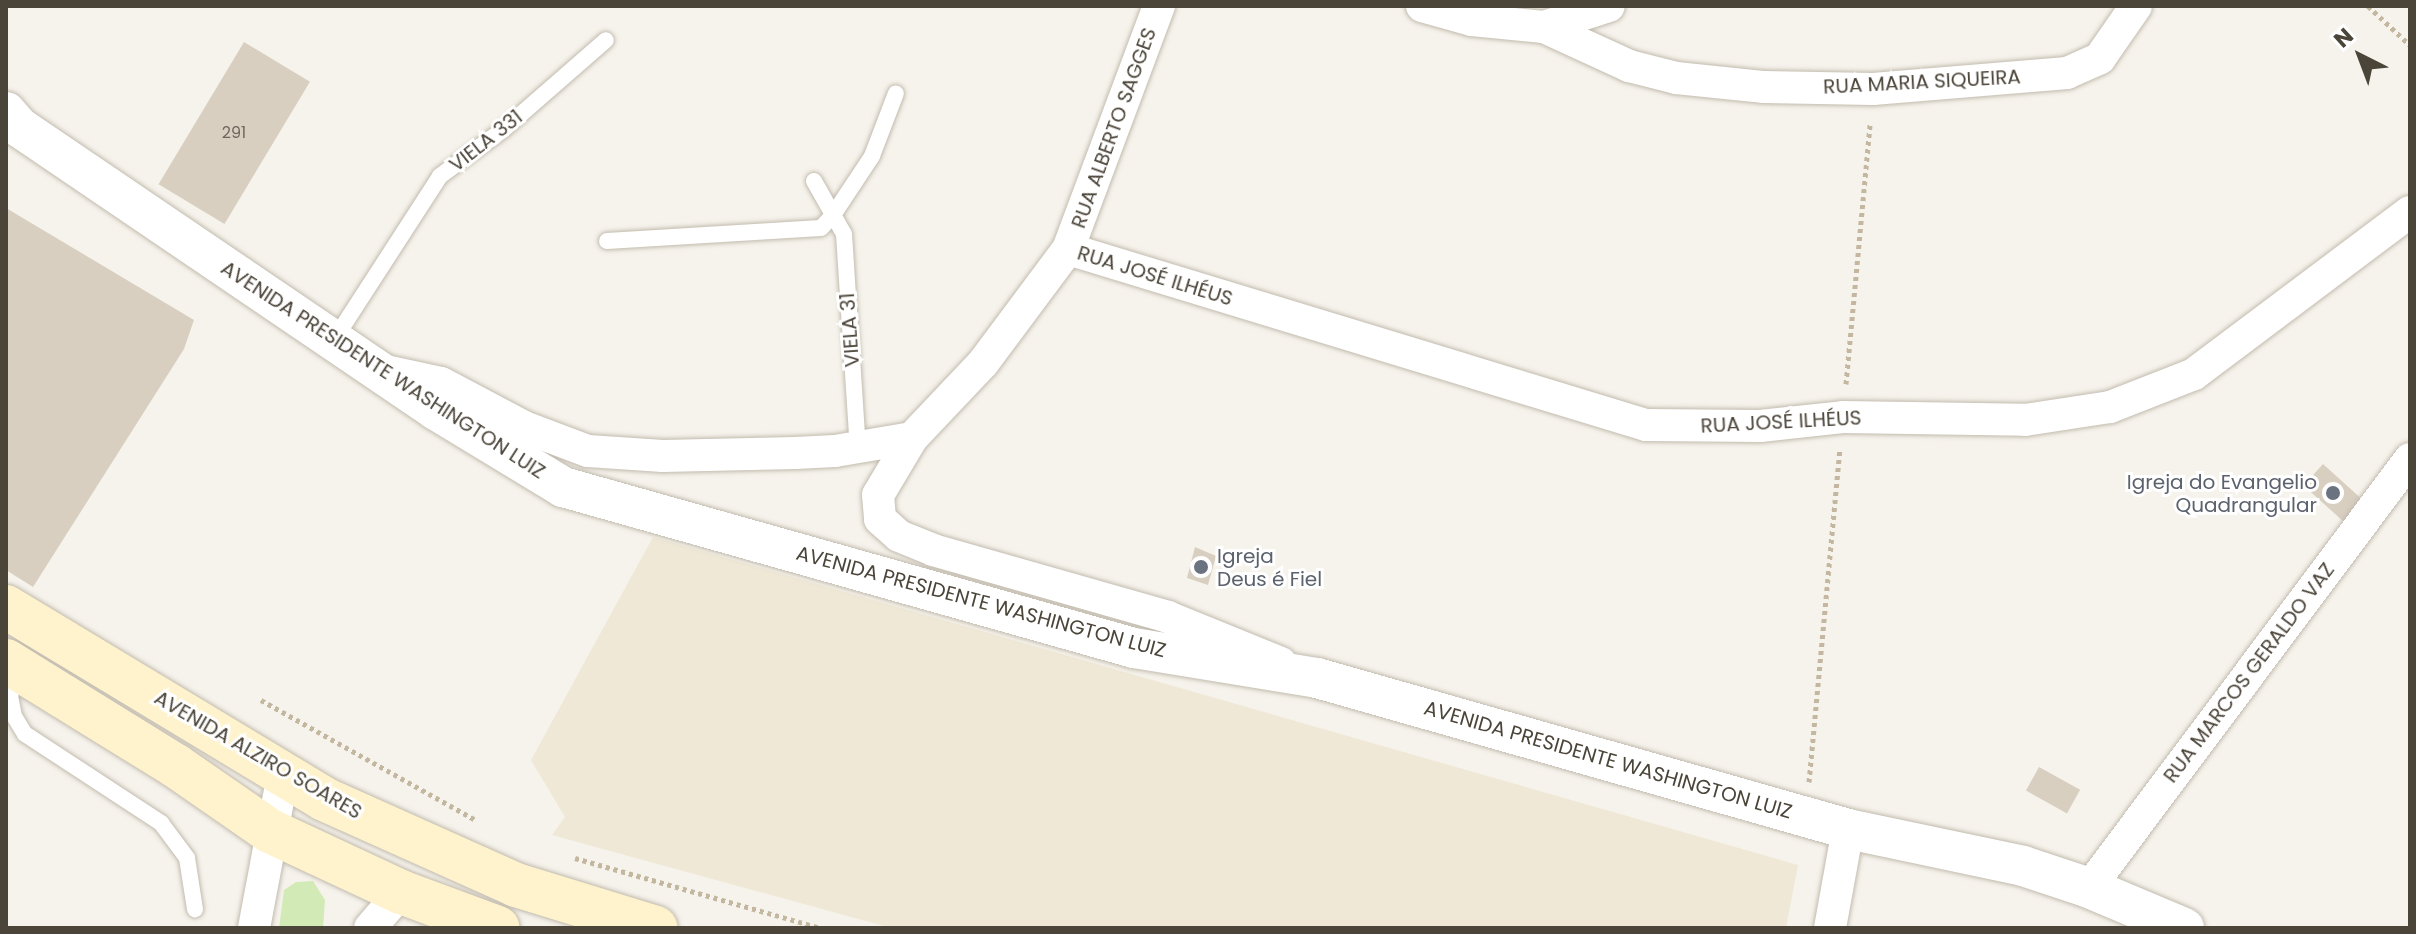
<!DOCTYPE html>
<meta charset="utf-8">
<style>
body{margin:0}
#map{position:relative;width:2416px;height:934px;overflow:hidden;background:#f6f3ec;font-family:Poppins,sans-serif}
div>[style]{position:absolute}
.education>*{inset:0;background:#efe8d6}
.green>*{inset:0;background:#d2eab5}
.building>*{inset:0;background:#d8cfc1;transform-origin:0 0}
.path>*{height:5px;margin-top:-2.5px;transform-origin:0;background:repeating-linear-gradient(90deg,#c4b79f 0 4px,transparent 0 8px)}
.roads{filter:drop-shadow(0 0 2px #c2bbae) drop-shadow(0 0 2px #c2bbae)}
.service>*{height:16px;margin:-8px;padding:0 8px;transform-origin:8px;border-radius:8px;background:#fff}
.minor>*{height:32px;margin:-16px;padding:0 16px;transform-origin:16px;border-radius:16px;background:#fff}
.tertiary>*{height:40px;margin:-20px;padding:0 20px;transform-origin:20px;border-radius:20px;background:#fff}
.secondary>*{height:44px;margin:-22px;padding:0 22px;transform-origin:22px;border-radius:22px;background:#fff3cd}
.dots>*{width:22px;height:22px;translate:-50% -50%;box-sizing:border-box;border:4px solid #fff;border-radius:50%}
span{translate:-50% -50%;white-space:nowrap;text-align:center;line-height:1.15;-webkit-text-stroke:6px #fff;paint-order:stroke}
.number-label{font-size:16px;color:#6e675b}
.number-label span{-webkit-text-stroke-width:0}
.street-label{font-size:20px;color:#4b4439}
.worship-label{font-size:20px;color:#5b616d}
.right{translate:-100% -50%;text-align:right}
.left{translate:0 -50%;text-align:left}
.frame{position:absolute;inset:0;border:8px solid #4b4439;pointer-events:none}
.north{position:absolute;left:2320px;top:16px;width:80px;height:80px;-webkit-text-stroke:6px #fff;paint-order:stroke;rotate:318deg;font-size:22px;font-weight:700;line-height:32px;text-align:center;color:#4b4439}
.north::after{content:'';display:block;margin:auto;width:28px;height:36px;background:#4b4439;clip-path:polygon(50% 0,100% 100%,50% 72%,0 100%)}
</style>
<div id="map">
<div class="education">
<i style="clip-path:polygon(653px 537px,1798px 865px,1786px 928px,891px 928px,552px 835px,565px 817px,531px 760px)"></i>
</div>
<div class="green">
<i style="clip-path:polygon(313px 881px,325px 900px,323px 928px,279px 928px,284px 890px,296px 882px)"></i>
</div>
<div class="building">
<i style="left:244px;top:42px;width:77px;height:166px;rotate:31deg"></i>
<i style="clip-path:polygon(6px 208px,194px 320px,184px 349px,33px 587px,6px 570px)"></i>
<i style="left:2323px;top:464px;width:54px;height:29px;rotate:42deg"></i>
<i style="clip-path:polygon(1195px 547px,1216px 556px,1208px 585px,1187px 578px)"></i>
<i style="left:2039px;top:767px;width:47px;height:27px;rotate:29deg"></i>
</div>
<div class="path">
<i style="left:2368px;top:6px;width:57px;rotate:42.9deg"></i>
<i style="left:1846px;top:384px;width:262px;rotate:-84.7deg"></i>
<i style="left:261px;top:700px;width:246px;rotate:29.2deg"></i>
<i style="left:1809px;top:782px;width:333px;rotate:-84.7deg"></i>
<i style="left:575px;top:858px;width:255px;rotate:15.9deg"></i>
</div>
<div class="roads">
<div class="service">
<i style="left:814px;top:181px;width:61px;rotate:60.5deg"></i>
<i style="left:844px;top:234px;width:214px;rotate:86.3deg"></i>
<i style="left:607px;top:241px;width:214px;rotate:-3.5deg"></i>
<i style="left:821px;top:228px;width:18px;rotate:-47deg"></i>
<i style="left:833px;top:215px;width:71px;rotate:-56.5deg"></i>
<i style="left:872px;top:156px;width:67px;rotate:-69.1deg"></i>
<i style="left:334px;top:340px;width:195px;rotate:-57.1deg"></i>
<i style="left:440px;top:176px;width:79px;rotate:-36.3deg"></i>
<i style="left:504px;top:129px;width:135px;rotate:-41.1deg"></i>
<i style="left:17px;top:670px;width:27px;rotate:105deg"></i>
<i style="left:10px;top:696px;width:20px;rotate:79deg"></i>
<i style="left:14px;top:716px;width:21px;rotate:59deg"></i>
<i style="left:25px;top:734px;width:163px;rotate:33.2deg"></i>
<i style="left:161px;top:823px;width:44px;rotate:53.4deg"></i>
<i style="left:187px;top:858px;width:52px;rotate:81.1deg"></i>
</div>
<div class="minor">
<i style="left:1159px;top:6px;width:259px;rotate:110.5deg"></i>
<i style="left:1068px;top:249px;width:142px;rotate:126.7deg"></i>
<i style="left:983px;top:363px;width:103px;rotate:133.4deg"></i>
<i style="left:912px;top:438px;width:66px;rotate:120.8deg"></i>
<i style="left:878px;top:495px;width:24px;rotate:85deg"></i>
<i style="left:880px;top:519px;width:25px;rotate:42deg"></i>
<i style="left:899px;top:536px;width:37px;rotate:22deg"></i>
<i style="left:933px;top:550px;width:244px;rotate:15.9deg"></i>
<i style="left:1168px;top:617px;width:122px;rotate:22.2deg"></i>
<i style="left:1422px;top:6px;width:52px;rotate:15.6deg"></i>
<i style="left:1472px;top:20px;width:72px;rotate:5.6deg"></i>
<i style="left:1544px;top:27px;width:68px;rotate:-17.9deg"></i>
<i style="left:1544px;top:27px;width:94px;rotate:24.6deg"></i>
<i style="left:1629px;top:66px;width:49px;rotate:14.3deg"></i>
<i style="left:1676px;top:78px;width:87px;rotate:5.9deg"></i>
<i style="left:1763px;top:87px;width:110px;rotate:1deg"></i>
<i style="left:1873px;top:89px;width:195px;rotate:-4.7deg"></i>
<i style="left:2067px;top:73px;width:36px;rotate:-24deg"></i>
<i style="left:2100px;top:58px;width:63px;rotate:-55.3deg"></i>
<i style="left:1068px;top:249px;width:604px;rotate:16.94deg"></i>
<i style="left:1646px;top:425px;width:114px;rotate:0.5deg"></i>
<i style="left:1760px;top:426px;width:83px;rotate:-6.2deg"></i>
<i style="left:1843px;top:417px;width:182px;rotate:0.9deg"></i>
<i style="left:2025px;top:420px;width:86px;rotate:-8.7deg"></i>
<i style="left:2110px;top:407px;width:90px;rotate:-21.4deg"></i>
<i style="left:2194px;top:374px;width:270px;rotate:-36.9deg"></i>
<i style="left:385px;top:371px;width:57px;rotate:12.1deg"></i>
<i style="left:441px;top:383px;width:94px;rotate:27.9deg"></i>
<i style="left:524px;top:427px;width:68px;rotate:20.6deg"></i>
<i style="left:588px;top:451px;width:75px;rotate:3.8deg"></i>
<i style="left:663px;top:456px;width:132px;rotate:-1.3deg"></i>
<i style="left:795px;top:453px;width:40px;rotate:-2.9deg"></i>
<i style="left:835px;top:451px;width:78px;rotate:-9.6deg"></i>
<i style="left:2089px;top:888px;width:536px;rotate:-53.19deg"></i>
<i style="left:254px;top:928px;width:157px;rotate:-79.3deg"></i>
<i style="left:370px;top:928px;width:48px;rotate:-49.3deg"></i>
<i style="left:1830px;top:928px;width:101px;rotate:-79.7deg"></i>
</div>
<div class="tertiary">
<i style="left:6px;top:112px;width:20px;rotate:49deg"></i>
<i style="left:19px;top:127px;width:504px;rotate:34.16deg"></i>
<i style="left:436px;top:410px;width:149px;rotate:31.2deg"></i>
<i style="left:563px;top:487px;width:593px;rotate:15.75deg"></i>
<i style="left:1134px;top:648px;width:185px;rotate:9.3deg"></i>
<i style="left:1317px;top:678px;width:552px;rotate:15.87deg"></i>
<i style="left:1848px;top:829px;width:179px;rotate:11.9deg"></i>
<i style="left:2023px;top:866px;width:70px;rotate:18.4deg"></i>
<i style="left:2089px;top:888px;width:103px;rotate:22.8deg"></i>
</div>
<div class="secondary">
<i style="left:6px;top:607px;width:371px;rotate:31.1deg"></i>
<i style="left:324px;top:799px;width:210px;rotate:24.1deg"></i>
<i style="left:516px;top:885px;width:146px;rotate:17.1deg"></i>
<i style="left:6px;top:661px;width:200px;rotate:31.7deg"></i>
<i style="left:176px;top:766px;width:114px;rotate:34.7deg"></i>
<i style="left:270px;top:831px;width:145px;rotate:25deg"></i>
<i style="left:401px;top:892px;width:103px;rotate:20.4deg"></i>
</div>
</div>
<div class="dots">
<i style="left:2333px;top:493px;background:#6b7280"></i>
<i style="left:1201px;top:567px;background:#6b7280"></i>
</div>
<div class="number-label">
<span style="left:234px;top:133px">291</span>
</div>
<div class="street-label">
<span style="left:1922px;top:82px;rotate:-3deg">RUA MARIA SIQUEIRA</span>
<span style="left:1114px;top:128px;rotate:-70deg">RUA ALBERTO SAGGES</span>
<span style="left:486px;top:141px;rotate:-38deg">VIELA 331</span>
<span style="left:1155px;top:276px;rotate:17deg">RUA JOSÉ ILHÉUS</span>
<span style="left:850px;top:330px;rotate:-94deg">VIELA 31</span>
<span style="left:383px;top:370px;rotate:33deg">AVENIDA PRESIDENTE WASHINGTON LUIZ</span>
<span style="left:1781px;top:422px;rotate:-3deg">RUA JOSÉ ILHÉUS</span>
<span style="left:981px;top:602px;rotate:15deg">AVENIDA PRESIDENTE WASHINGTON LUIZ</span>
<span style="left:2249px;top:673px;rotate:-53deg">RUA MARCOS GERALDO VAZ</span>
<span style="left:258px;top:755px;rotate:30deg">AVENIDA ALZIRO SOARES</span>
<span style="left:1608px;top:760px;rotate:16deg">AVENIDA PRESIDENTE WASHINGTON LUIZ</span>
</div>
<div class="worship-label">
<span class="right" style="left:2317px;top:494px">Igreja do Evangelio<br>Quadrangular</span>
<span class="left" style="left:1217px;top:568px">Igreja<br>Deus é Fiel</span>
</div>
<div class="frame"></div>
<div class="north">N</div>
</div>
